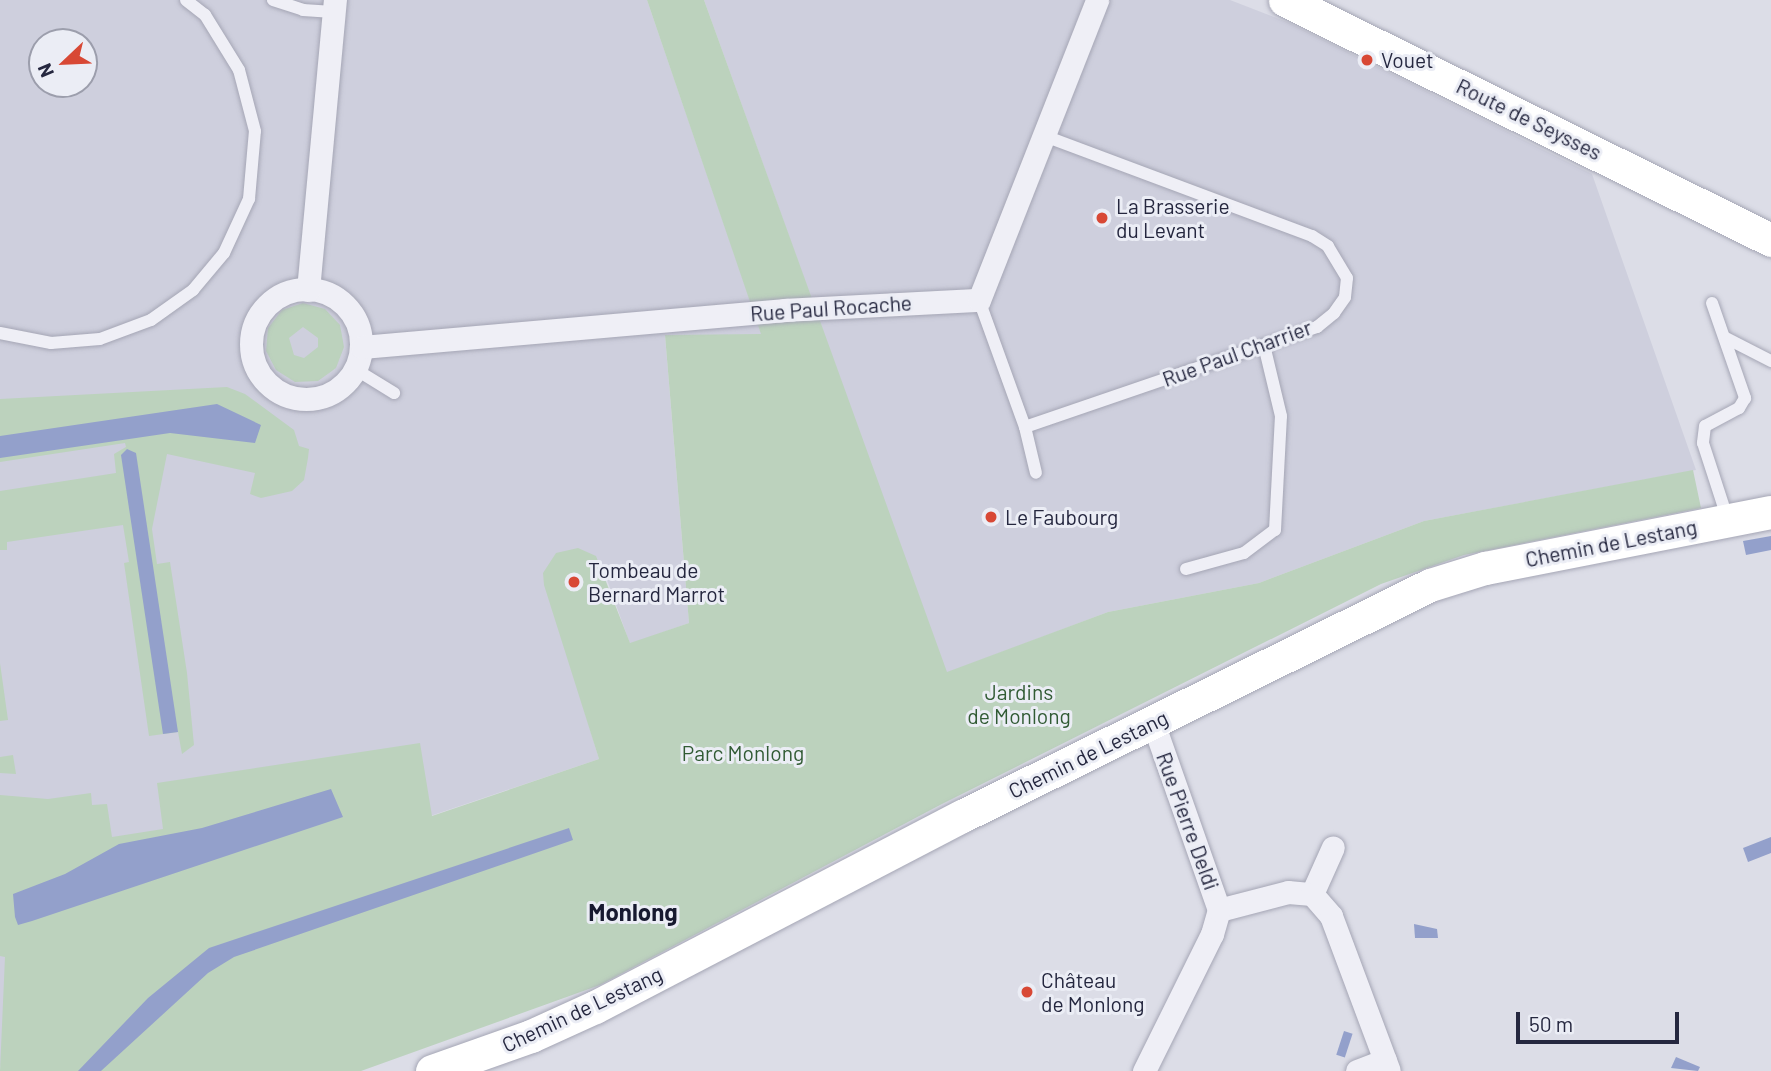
<!DOCTYPE html>
<meta charset="utf-8">
<style>
body{margin:0}
#map{position:relative;width:1771px;height:1071px;overflow:hidden;background:#dcdde7;font-family:Barlow,sans-serif}
div>[style]{position:absolute}
.built>*{inset:0;background:#cecfdd}
.green>*{inset:0;background:#bcd2bd}
.water>*{inset:0;background:#93a0cb;transform-origin:0 0}
.roads{filter:drop-shadow(0 0 2px #a5a6b5) drop-shadow(0 0 2px #a5a6b5)}
.lane>*{height:12px;margin:-6px;padding:0 6px;transform-origin:6px;border-radius:6px;background:#efeff6}
.street>*{height:23px;margin:-11.5px;padding:0 11.5px;transform-origin:11.5px;border-radius:11.5px;background:#efeff6}
.street>.ring{margin:-11.5px;padding:0;box-sizing:content-box;background:none;border:23px solid #efeff6;border-radius:50%}
.secondary>*{height:33px;margin:-16.5px;padding:0 16.5px;transform-origin:16.5px;border-radius:16.5px;background:#fff}
.dots>*{width:19px;height:19px;translate:-50% -50%;box-sizing:border-box;border:4px solid #ebedf5;border-radius:50%}
span{translate:-50% -50%;white-space:nowrap;text-align:center;line-height:1.15;-webkit-text-stroke:6px #ebedf5;paint-order:stroke}
.poi-label{font-size:21px;color:#25273f}
.left{translate:0 -50%;text-align:left}
.street-label{font-size:21px;color:#25273f}
.park-label{font-size:21px;color:#315b34}
.quarter-label{font-size:24px;color:#17192f;font-weight:700}
.north{position:absolute;left:28px;top:28px;width:70px;height:70px;box-sizing:border-box;background:#ebedf5;border:2px solid #9c9eac;border-radius:50%;rotate:247deg;font-size:19px;font-weight:700;line-height:28px;text-align:center;color:#25273f}
.north::after{content:'';display:block;margin:auto;width:24px;height:32px;background:#d84835;clip-path:polygon(50% 0,100% 100%,50% 72%,0 100%)}
.scale{position:absolute;left:1516px;top:1012px;width:163px;height:32px;box-sizing:border-box;border:4px solid #25273f;border-top:0;padding-left:9px;font-size:21px;line-height:24px;white-space:nowrap;color:#25273f;-webkit-text-stroke:5px #ebedf5;paint-order:stroke}
</style>
<div id="map">
<div class="built">
<i style="clip-path:polygon(evenodd,0 0,647px 0,762px 335px,665px 336px,689px 623px,630px 644px,601px 563px,582px 703px,599px 759px,43px 947px,0 1067px,0 0,42px 42px,84px 42px,84px 84px,42px 84px,42px 42px)"></i>
<i style="clip-path:polygon(704px 0,1230px 0,1287px 22px,1592px 174px,1696px 470px,1424px 521px,1259px 583px,1108px 612px,946px 673px)"></i>
</div>
<div class="green">
<i style="clip-path:polygon(647px 0,704px 0,947px 672px,1108px 612px,1259px 583px,1424px 521px,1693px 470px,1701px 508px,1464px 555px,1381px 584px,940px 805px,600px 985px,361px 1071px,0 1071px,5px 957px,0 956px,0 795px,48px 799px,91px 793px,92px 805px,107px 804px,112px 837px,163px 829px,157px 783px,420px 743px,432px 816px,599px 759px,544px 585px,543px 573px,556px 553px,578px 548px,596px 556px,630px 643px,689px 623px,665px 335px,761px 334px)"></i>
<i style="clip-path:polygon(evenodd,303px 303px,325px 309px,340px 325px,344px 347px,336px 368px,318px 381px,295px 382px,276px 370px,266px 351px,268px 328px,282px 310px,303px 303px,303px 327px,318px 338px,318px 347px,304px 358px,294px 355px,289px 338px,303px 327px)"></i>
<i style="clip-path:polygon(227px 387px,245px 394px,294px 430px,299px 446px,309px 449px,308px 458px,304px 480px,292px 491px,261px 498px,250px 494px,255px 473px,167px 454px,152px 529px,157px 564px,170px 562px,187px 673px,194px 745px,182px 754px,178px 732px,149px 736px,124px 563px,129px 562px,123px 525px,7px 542px,7px 550px,0 550px,0 491px,116px 473px,114px 454px,126px 447px,125px 443px,0 462px,0 399px)"></i>
<i style="clip-path:polygon(0 663px,8px 720px,0 721px)"></i>
<i style="clip-path:polygon(13px 755px,16px 774px,0 773px,0 757px)"></i>
</div>
<div class="water">
<i style="clip-path:polygon(217px 404px,261px 425px,255px 443px,170px 433px,0 458px,0 436px)"></i>
<i style="clip-path:polygon(127px 449px,136px 453px,178px 732px,163px 734px,121px 455px)"></i>
<i style="clip-path:polygon(1771px 536px,1771px 550px,1746px 555px,1743px 541px)"></i>
<i style="clip-path:polygon(331px 789px,343px 817px,32px 921px,18px 925px,15px 917px,13px 894px,65px 874px,119px 844px,202px 828px)"></i>
<i style="clip-path:polygon(569px 828px,573px 840px,234px 957px,208px 973px,101px 1071px,78px 1071px,148px 998px,209px 948px)"></i>
<i style="clip-path:polygon(1771px 837px,1771px 853px,1748px 862px,1743px 848px)"></i>
<i style="clip-path:polygon(1414px 924px,1437px 929px,1438px 938px,1415px 938px)"></i>
<i style="left:1344px;top:1031px;width:9px;height:25px;rotate:18deg"></i>
<i style="clip-path:polygon(1676px 1057px,1700px 1067px,1698px 1071px,1671px 1068px)"></i>
</div>
<div class="roads">
<div class="lane">
<i style="left:273px;top:0;width:32px;rotate:18deg"></i>
<i style="left:303px;top:10px;width:30px;rotate:4deg"></i>
<i style="left:979px;top:300px;width:135px;rotate:70.1deg"></i>
<i style="left:1025px;top:427px;width:47px;rotate:76.6deg"></i>
<i style="left:1712px;top:303px;width:101px;rotate:70.8deg"></i>
<i style="left:1745px;top:398px;width:12px;rotate:121deg"></i>
<i style="left:1739px;top:408px;width:38px;rotate:152deg"></i>
<i style="left:1705px;top:426px;width:17px;rotate:97deg"></i>
<i style="left:1703px;top:443px;width:81px;rotate:72deg"></i>
<i style="left:0;top:333px;width:52px;rotate:11.1deg"></i>
<i style="left:51px;top:343px;width:49px;rotate:-4.7deg"></i>
<i style="left:100px;top:339px;width:54px;rotate:-20.4deg"></i>
<i style="left:151px;top:320px;width:52px;rotate:-35.5deg"></i>
<i style="left:193px;top:290px;width:48px;rotate:-50deg"></i>
<i style="left:224px;top:253px;width:60px;rotate:-65.2deg"></i>
<i style="left:249px;top:199px;width:68px;rotate:-85deg"></i>
<i style="left:255px;top:131px;width:63px;rotate:-104.7deg"></i>
<i style="left:239px;top:70px;width:65px;rotate:-121.7deg"></i>
<i style="left:205px;top:15px;width:24px;rotate:-142deg"></i>
<i style="left:1726px;top:338px;width:51px;rotate:27.1deg"></i>
<i style="left:355px;top:369px;width:46px;rotate:31.6deg"></i>
<i style="left:1025px;top:427px;width:309px;rotate:-18.9deg"></i>
<i style="left:1317px;top:327px;width:22px;rotate:-39deg"></i>
<i style="left:1334px;top:313px;width:19px;rotate:-55deg"></i>
<i style="left:1345px;top:297px;width:19px;rotate:-84deg"></i>
<i style="left:1347px;top:278px;width:37px;rotate:-121deg"></i>
<i style="left:1328px;top:246px;width:19px;rotate:-148deg"></i>
<i style="left:1312px;top:236px;width:285px;rotate:-159.5deg"></i>
<i style="left:1186px;top:569px;width:60px;rotate:-15.4deg"></i>
<i style="left:1244px;top:553px;width:39px;rotate:-37deg"></i>
<i style="left:1275px;top:530px;width:114px;rotate:-87deg"></i>
<i style="left:1281px;top:416px;width:73px;rotate:-103.5deg"></i>
</div>
<div class="street">
<i class="ring" style="left:251px;top:289px;width:87px;height:87px"></i>
<i style="left:308px;top:290px;width:291px;rotate:-84.7deg"></i>
<i style="left:362px;top:347px;width:425px;rotate:-5deg"></i>
<i style="left:785px;top:310px;width:194px;rotate:-3deg"></i>
<i style="left:979px;top:300px;width:322px;rotate:-68.5deg"></i>
<i style="left:1312px;top:894px;width:51px;rotate:-65.9deg"></i>
<i style="left:1219px;top:910px;width:71px;rotate:-14.6deg"></i>
<i style="left:1288px;top:892px;width:24px;rotate:5deg"></i>
<i style="left:1312px;top:894px;width:29px;rotate:49deg"></i>
<i style="left:1331px;top:916px;width:165px;rotate:69.5deg"></i>
<i style="left:1144px;top:1071px;width:153px;rotate:-63.6deg"></i>
<i style="left:1212px;top:934px;width:25px;rotate:-74deg"></i>
<i style="left:1219px;top:910px;width:198px;rotate:-109.4deg"></i>
<i style="left:1357px;top:1071px;width:30px;rotate:-21deg"></i>
</div>
<div class="secondary">
<i style="left:1285px;top:0;width:542px;rotate:26.28deg"></i>
<i style="left:432px;top:1071px;width:105px;rotate:-19.5deg"></i>
<i style="left:531px;top:1036px;width:70px;rotate:-24.4deg"></i>
<i style="left:595px;top:1007px;width:414px;rotate:-27.5deg"></i>
<i style="left:962px;top:816px;width:522px;rotate:-26.27deg"></i>
<i style="left:1430px;top:585px;width:58px;rotate:-17.2deg"></i>
<i style="left:1485px;top:568px;width:291px;rotate:-11.1deg"></i>
</div>
</div>
<div class="dots">
<i style="left:1367px;top:60px;background:#d84835"></i>
<i style="left:1102px;top:218px;background:#d84835"></i>
<i style="left:991px;top:517px;background:#d84835"></i>
<i style="left:574px;top:582px;background:#d84835"></i>
<i style="left:1027px;top:992px;background:#d84835"></i>
</div>
<div class="poi-label">
<span class="left" style="left:1381px;top:60px">Vouet</span>
<span class="left" style="left:1116px;top:218px">La Brasserie<br>du Levant</span>
<span class="left" style="left:1005px;top:517px">Le Faubourg</span>
<span class="left" style="left:588px;top:582px">Tombeau de<br>Bernard Marrot</span>
<span class="left" style="left:1041px;top:992px">Château<br>de Monlong</span>
</div>
<div class="street-label">
<span style="left:1529px;top:119px;rotate:26deg">Route de Seysses</span>
<span style="left:831px;top:308px;rotate:-4deg">Rue Paul Rocache</span>
<span style="left:1237px;top:353px;rotate:-20deg">Rue Paul Charrier</span>
<span style="left:1611px;top:543px;rotate:-11deg">Chemin de Lestang</span>
<span style="left:1088px;top:754px;rotate:-26deg">Chemin de Lestang</span>
<span style="left:1188px;top:821px;rotate:70deg">Rue Pierre Deldi</span>
<span style="left:582px;top:1009px;rotate:-25deg">Chemin de Lestang</span>
</div>
<div class="park-label">
<span style="left:1019px;top:704px">Jardins<br>de Monlong</span>
<span style="left:743px;top:753px">Parc Monlong</span>
</div>
<div class="quarter-label">
<span style="left:633px;top:912px">Monlong</span>
</div>
<div class="north">N</div>
<div class="scale">50 m</div>
</div>
